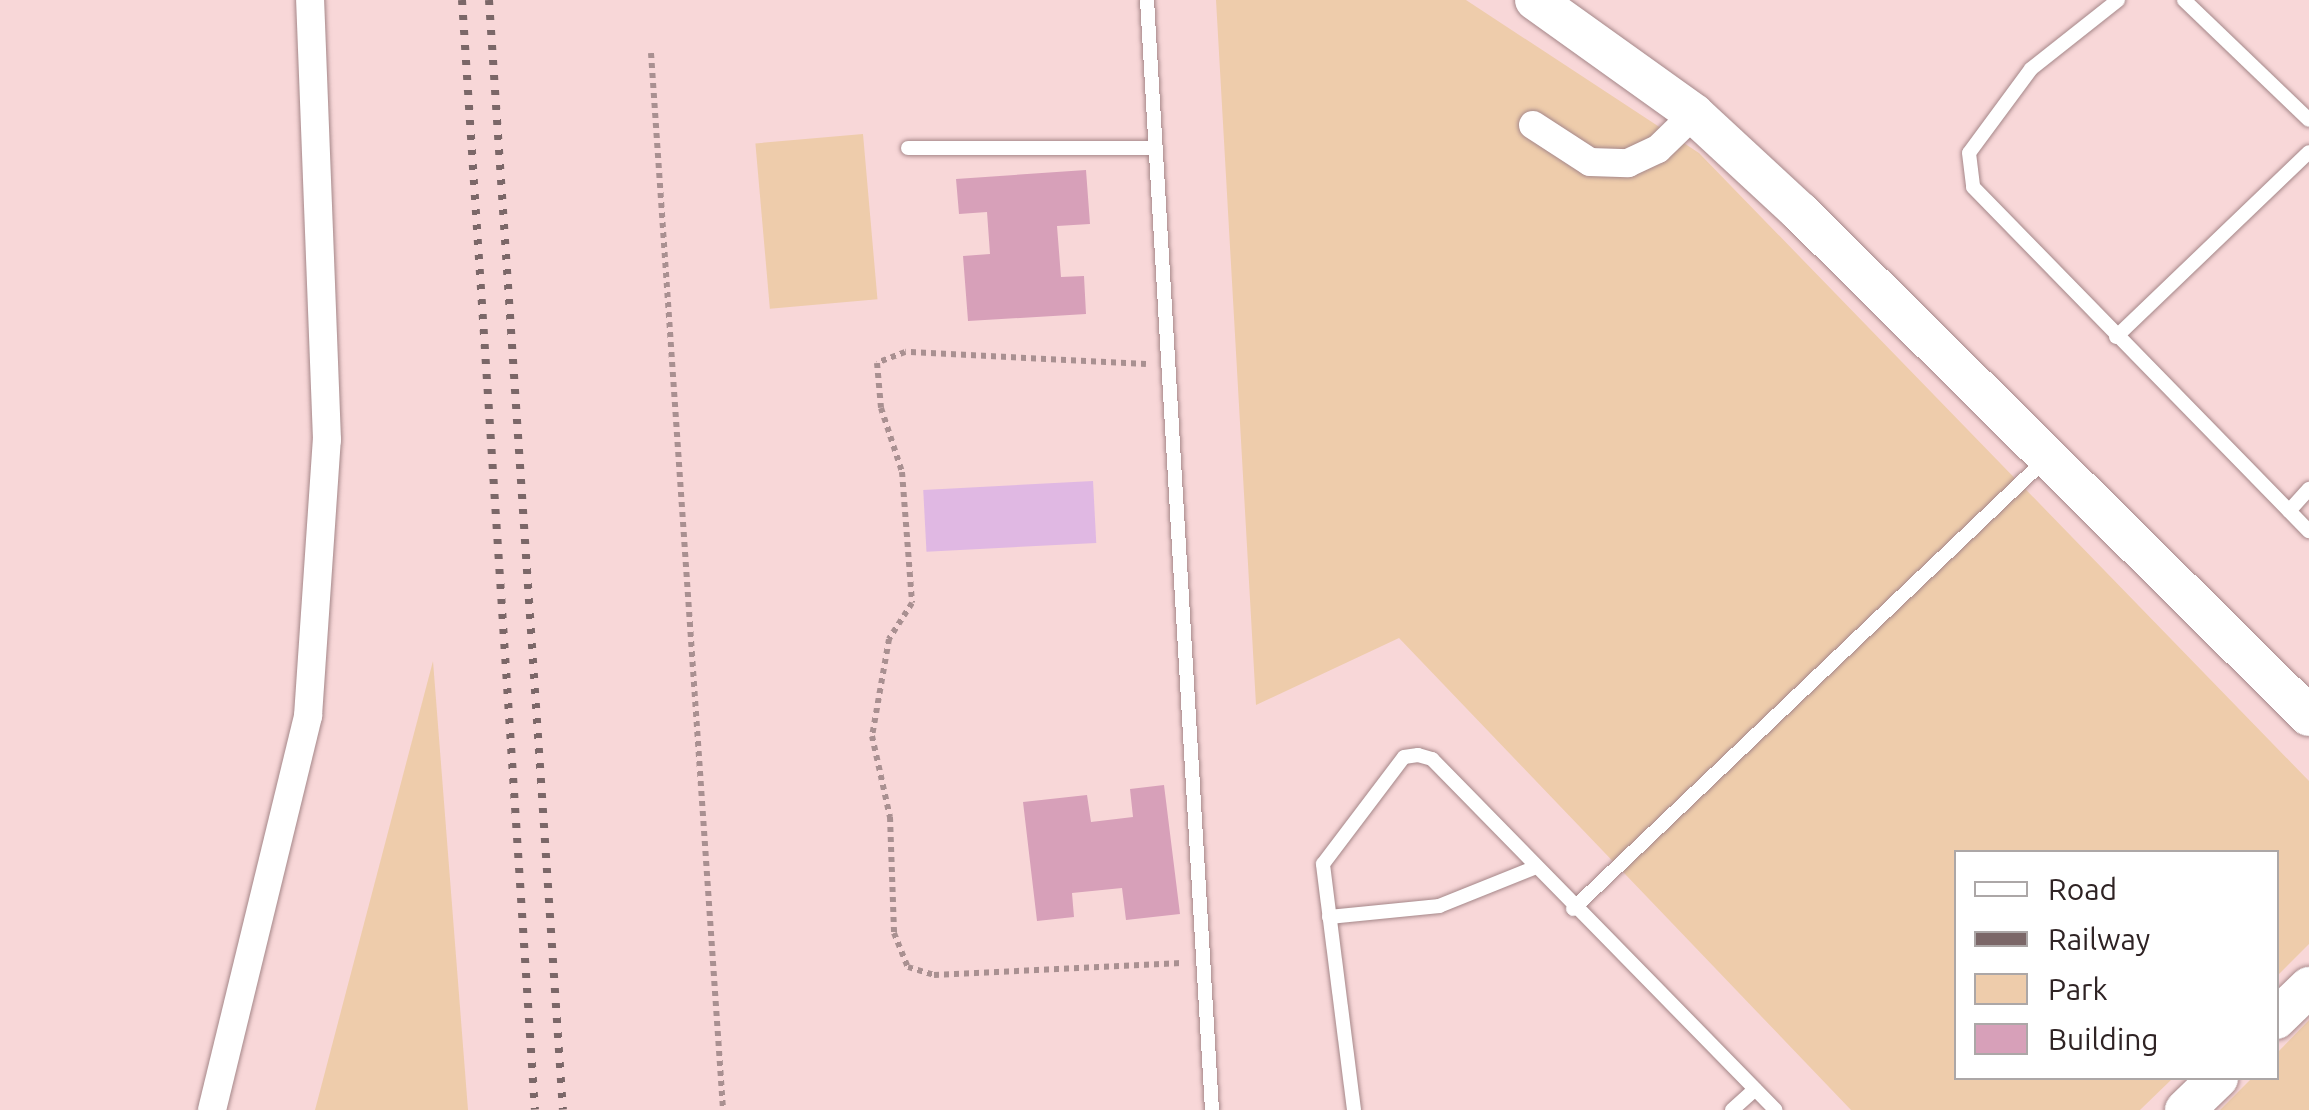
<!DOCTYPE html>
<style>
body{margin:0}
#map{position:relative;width:2309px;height:1110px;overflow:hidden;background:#f8d7d8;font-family:Ubuntu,sans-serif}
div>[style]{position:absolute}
.green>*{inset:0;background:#eeccab;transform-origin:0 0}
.water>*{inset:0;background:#e0b8e3;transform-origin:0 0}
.building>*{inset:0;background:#d7a0b9}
.path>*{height:6px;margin-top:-3px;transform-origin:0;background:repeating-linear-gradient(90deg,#a99091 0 5px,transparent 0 10px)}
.roads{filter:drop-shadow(0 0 2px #a58789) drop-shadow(0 0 2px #a58789)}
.lane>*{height:14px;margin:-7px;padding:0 7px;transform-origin:7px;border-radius:7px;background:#fff}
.street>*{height:28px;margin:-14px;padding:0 14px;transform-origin:14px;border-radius:14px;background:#fff}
.secondary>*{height:40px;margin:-20px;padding:0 20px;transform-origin:20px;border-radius:20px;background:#fff}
.rail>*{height:8px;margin-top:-4px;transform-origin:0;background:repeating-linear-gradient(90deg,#7b6768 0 5px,transparent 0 15px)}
span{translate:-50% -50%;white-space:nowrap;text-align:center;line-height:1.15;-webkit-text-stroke:8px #fff;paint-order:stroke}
.legend{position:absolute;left:1954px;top:850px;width:325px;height:230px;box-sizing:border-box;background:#fff;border:2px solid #aca7a7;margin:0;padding:12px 18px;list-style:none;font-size:30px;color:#2f2324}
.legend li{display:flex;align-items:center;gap:20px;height:50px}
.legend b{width:50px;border:2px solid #aca7a7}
</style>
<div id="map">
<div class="green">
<i style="clip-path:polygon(1216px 0,1466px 0,1699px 153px,2309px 781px,2309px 944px,2277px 976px,2276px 852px,1956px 852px,1956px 1078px,2173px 1078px,2140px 1110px,1851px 1110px,1399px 638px,1256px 705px)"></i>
<i style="left:863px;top:134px;width:166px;height:108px;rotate:85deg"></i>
<i style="clip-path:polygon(433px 661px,468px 1110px,315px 1110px)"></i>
<i style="clip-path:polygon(2309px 1020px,2309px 1110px,2220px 1110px,2252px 1078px,2276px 1078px,2277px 1053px)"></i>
</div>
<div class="water">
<i style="left:1093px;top:481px;width:62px;height:170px;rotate:87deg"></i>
</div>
<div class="building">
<i style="clip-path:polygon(1086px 170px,1090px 224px,1057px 226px,1061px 277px,1084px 276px,1086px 314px,968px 321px,963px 256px,990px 254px,987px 212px,959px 214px,956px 179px)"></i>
<i style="clip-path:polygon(1164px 785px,1180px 914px,1126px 920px,1122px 888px,1072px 893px,1074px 917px,1037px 921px,1023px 802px,1087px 795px,1091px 822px,1133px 817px,1130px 789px)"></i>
</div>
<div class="path">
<i style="left:651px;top:53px;width:1059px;rotate:86.1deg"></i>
<i style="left:1146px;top:364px;width:241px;rotate:-177.1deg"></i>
<i style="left:905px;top:352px;width:30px;rotate:159deg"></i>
<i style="left:877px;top:363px;width:45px;rotate:84.9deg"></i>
<i style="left:881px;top:408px;width:67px;rotate:71.8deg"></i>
<i style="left:902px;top:472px;width:131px;rotate:85.6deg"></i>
<i style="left:912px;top:603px;width:43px;rotate:122.6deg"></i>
<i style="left:889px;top:639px;width:98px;rotate:99.9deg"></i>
<i style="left:872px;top:736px;width:83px;rotate:77.5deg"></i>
<i style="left:890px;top:817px;width:116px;rotate:88deg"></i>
<i style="left:894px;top:933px;width:37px;rotate:68deg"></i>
<i style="left:908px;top:967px;width:27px;rotate:17deg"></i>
<i style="left:934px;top:975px;width:248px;rotate:-2.8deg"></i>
</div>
<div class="roads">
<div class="lane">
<i style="left:1147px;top:0;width:1112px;rotate:86.65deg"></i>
<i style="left:2118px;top:0;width:111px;rotate:141.6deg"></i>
<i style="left:2031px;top:69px;width:104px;rotate:126.4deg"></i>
<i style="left:1969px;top:153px;width:34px;rotate:83deg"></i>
<i style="left:1973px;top:187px;width:481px;rotate:45.7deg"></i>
<i style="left:2184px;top:0;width:173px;rotate:43.8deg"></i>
<i style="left:908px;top:148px;width:248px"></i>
<i style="left:2116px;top:337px;width:267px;rotate:-43.8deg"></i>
<i style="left:2289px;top:511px;width:30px;rotate:-48deg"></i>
<i style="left:1573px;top:909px;width:654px;rotate:-43.58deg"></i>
<i style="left:1329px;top:917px;width:111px;rotate:-5.7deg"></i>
<i style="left:1439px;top:906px;width:102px;rotate:-21.8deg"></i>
<i style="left:1354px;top:1110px;width:248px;rotate:-97.2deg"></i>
<i style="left:1323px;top:864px;width:134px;rotate:-52.9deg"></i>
<i style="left:1404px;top:757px;width:14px;rotate:-8deg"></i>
<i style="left:1418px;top:755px;width:15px;rotate:16deg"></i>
<i style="left:1432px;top:759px;width:491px;rotate:45.6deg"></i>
<i style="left:1732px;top:1110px;width:31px;rotate:-42deg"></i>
</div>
<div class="street">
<i style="left:1533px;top:125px;width:68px;rotate:33deg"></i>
<i style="left:1590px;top:162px;width:38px;rotate:2deg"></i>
<i style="left:1628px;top:163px;width:33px;rotate:-25deg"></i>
<i style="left:1658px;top:149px;width:50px;rotate:-44.2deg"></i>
<i style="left:212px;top:1110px;width:406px;rotate:-76.3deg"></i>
<i style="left:308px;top:716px;width:277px;rotate:-86.1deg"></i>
<i style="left:327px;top:440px;width:440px;rotate:-92.2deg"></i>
</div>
<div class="secondary">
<i style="left:1535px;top:0;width:196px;rotate:35.6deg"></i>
<i style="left:1694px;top:114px;width:144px;rotate:42.8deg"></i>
<i style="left:1800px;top:212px;width:716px;rotate:44.72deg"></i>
<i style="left:2276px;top:1019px;width:46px;rotate:-44.1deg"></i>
<i style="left:2185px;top:1110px;width:46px;rotate:-44.1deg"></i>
</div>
</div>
<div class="rail">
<i style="left:462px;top:0;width:1112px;rotate:86.24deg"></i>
<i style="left:489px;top:0;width:1112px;rotate:86.19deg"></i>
</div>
<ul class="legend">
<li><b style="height:12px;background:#fff"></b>Road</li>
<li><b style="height:12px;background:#7b6768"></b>Railway</li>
<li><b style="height:28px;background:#eeccab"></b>Park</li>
<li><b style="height:28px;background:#d7a0b9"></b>Building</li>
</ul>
</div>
